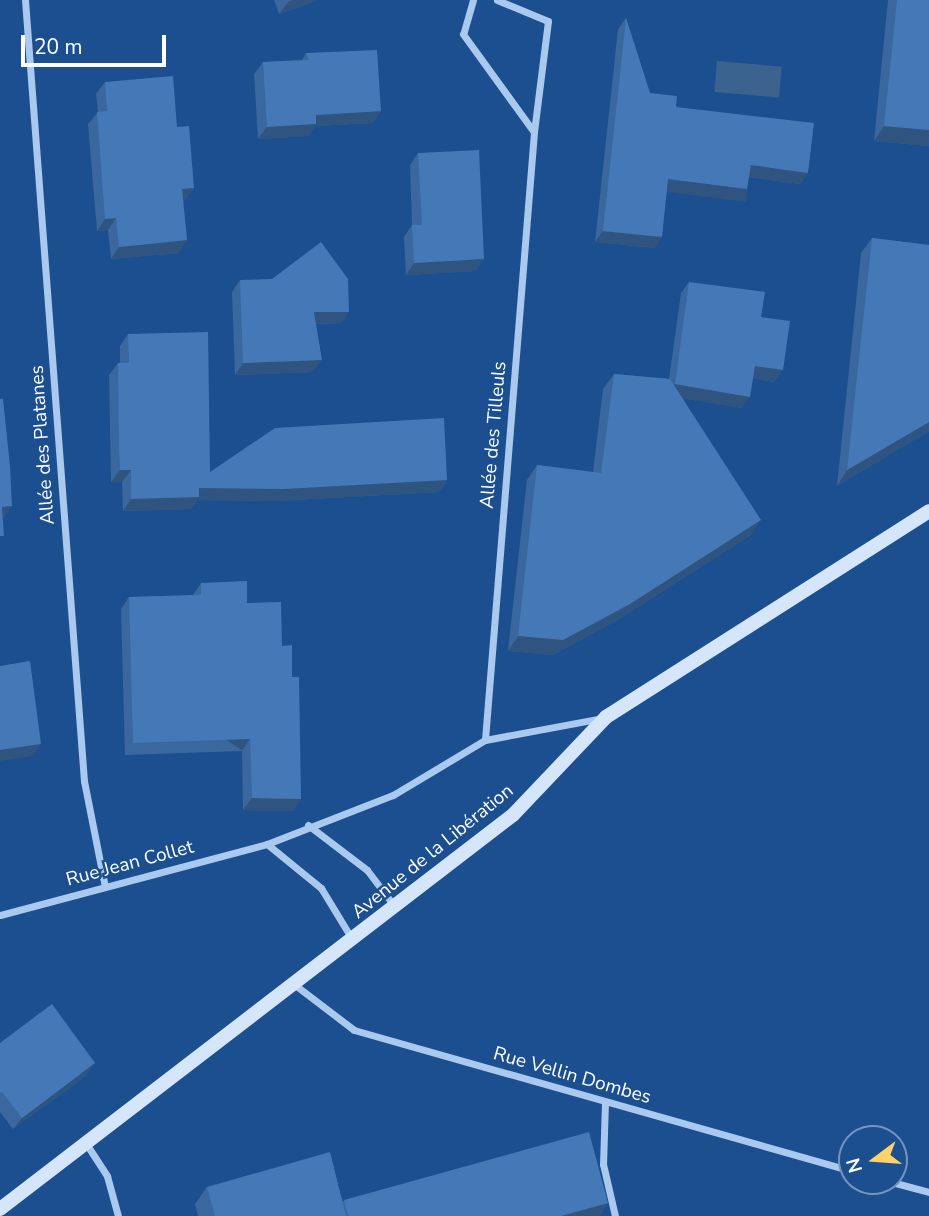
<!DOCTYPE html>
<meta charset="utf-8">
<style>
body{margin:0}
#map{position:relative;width:929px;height:1216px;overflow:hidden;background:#1b4f8f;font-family:"Nunito Sans",sans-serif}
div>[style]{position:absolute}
.water>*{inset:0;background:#3c6290;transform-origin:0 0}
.street>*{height:7px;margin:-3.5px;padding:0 3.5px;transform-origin:3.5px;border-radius:3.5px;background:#a9c9ee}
.secondary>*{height:14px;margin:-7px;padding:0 7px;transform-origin:7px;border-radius:7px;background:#d6e6fa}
.wall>*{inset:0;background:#3a679d}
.shaded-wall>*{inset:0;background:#305480;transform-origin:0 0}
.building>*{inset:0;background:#4478b7}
span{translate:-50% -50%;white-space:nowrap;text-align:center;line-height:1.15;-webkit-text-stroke:5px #1b4f8f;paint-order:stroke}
.street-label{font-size:19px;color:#fff}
.north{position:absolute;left:838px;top:1125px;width:70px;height:70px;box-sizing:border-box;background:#1b4f8f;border:2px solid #7695bc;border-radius:50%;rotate:254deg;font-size:19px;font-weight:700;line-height:28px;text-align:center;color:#fff}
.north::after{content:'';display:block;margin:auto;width:24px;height:32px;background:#ffd166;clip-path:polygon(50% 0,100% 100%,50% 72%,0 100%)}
.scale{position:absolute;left:21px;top:35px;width:145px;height:32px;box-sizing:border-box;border:4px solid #fff;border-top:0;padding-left:9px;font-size:21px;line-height:24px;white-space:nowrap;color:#fff;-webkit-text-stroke:5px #1b4f8f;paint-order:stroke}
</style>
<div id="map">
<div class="water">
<i style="left:717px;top:61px;width:65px;height:31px;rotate:5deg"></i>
</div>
<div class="street">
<i style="left:25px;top:0;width:783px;rotate:85.68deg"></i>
<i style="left:84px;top:781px;width:108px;rotate:78.8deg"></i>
<i style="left:473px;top:0;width:35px;rotate:106deg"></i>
<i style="left:463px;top:34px;width:121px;rotate:54.1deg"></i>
<i style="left:534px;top:132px;width:610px;rotate:94.61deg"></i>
<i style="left:497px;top:0;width:55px;rotate:22.4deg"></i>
<i style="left:548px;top:21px;width:112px;rotate:97.2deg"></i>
<i style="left:308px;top:825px;width:74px;rotate:37.3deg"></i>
<i style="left:367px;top:870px;width:46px;rotate:52.9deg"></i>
<i style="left:267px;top:844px;width:70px;rotate:39.2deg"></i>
<i style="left:321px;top:888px;width:60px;rotate:58.7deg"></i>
<i style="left:0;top:915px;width:276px;rotate:-14.9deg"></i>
<i style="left:267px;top:844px;width:135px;rotate:-21.3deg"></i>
<i style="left:393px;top:795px;width:107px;rotate:-30.9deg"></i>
<i style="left:485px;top:740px;width:119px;rotate:-10.6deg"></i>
<i style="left:295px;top:985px;width:74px;rotate:37.3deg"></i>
<i style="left:354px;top:1030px;width:518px;rotate:15.81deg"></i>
<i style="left:605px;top:1102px;width:62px;rotate:91.8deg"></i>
<i style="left:603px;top:1164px;width:53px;rotate:77deg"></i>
<i style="left:87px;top:1145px;width:37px;rotate:57deg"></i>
<i style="left:107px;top:1176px;width:41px;rotate:74.6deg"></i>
<i style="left:888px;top:1181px;width:42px;rotate:15deg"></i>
</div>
<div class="secondary">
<i style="left:0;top:1209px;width:647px;rotate:-37.53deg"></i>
<i style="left:513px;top:815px;width:135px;rotate:-46.5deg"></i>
<i style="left:606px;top:717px;width:383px;rotate:-32.5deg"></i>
</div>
<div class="wall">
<i style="clip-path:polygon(274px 0,318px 0,279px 14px)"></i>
<i style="clip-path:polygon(888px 0,929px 0,929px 146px,874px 141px)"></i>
<i style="clip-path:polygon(626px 18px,650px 93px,808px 173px,800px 184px,749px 177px,740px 200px,667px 191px,655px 248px,595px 242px,618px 29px)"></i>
<i style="clip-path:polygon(306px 53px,381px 111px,372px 123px,315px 126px,308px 136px,258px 139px,254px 74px,263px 62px,302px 60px)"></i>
<i style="clip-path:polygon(105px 82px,177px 127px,185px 200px,183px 201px,187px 240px,178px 253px,111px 259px,108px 230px,97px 231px,88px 124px,98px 112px,96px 94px)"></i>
<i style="clip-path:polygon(418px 153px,476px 271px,406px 275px,404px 237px,412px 225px,410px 165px)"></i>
<i style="clip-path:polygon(872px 238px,929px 245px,929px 431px,837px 486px,861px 253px)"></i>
<i style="clip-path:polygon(240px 280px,341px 323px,316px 324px,313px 372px,235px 375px,232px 292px)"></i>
<i style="clip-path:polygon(689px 282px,761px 317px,775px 382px,753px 378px,742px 408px,683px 398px,751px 535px,619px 619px,553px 655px,508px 651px,527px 480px,537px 465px,593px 472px,603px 389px,614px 374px,669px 379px,681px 293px)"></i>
<i style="clip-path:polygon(128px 334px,210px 472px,447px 480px,439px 492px,275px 501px,197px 500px,191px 509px,123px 511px,122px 482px,111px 482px,109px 375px,118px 363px,120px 363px,120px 346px)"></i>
<i style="clip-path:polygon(201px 583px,247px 603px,282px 646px,293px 811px,243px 810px,242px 751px,125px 755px,121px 609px,129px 597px,193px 595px)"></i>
<i style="clip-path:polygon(0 1043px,87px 1075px,13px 1129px,0 1112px)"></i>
<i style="clip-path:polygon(207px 1187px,342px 1202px,344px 1200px,608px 1203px,599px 1216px,198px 1216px,195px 1204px)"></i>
</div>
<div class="shaded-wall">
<i style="clip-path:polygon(293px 0,318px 0,279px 14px,288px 2px)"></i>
<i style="clip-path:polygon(381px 111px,372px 123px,315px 126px,308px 136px,258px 139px,267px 127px,316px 115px)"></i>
<i style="clip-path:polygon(884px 126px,929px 130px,929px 146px,874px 141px)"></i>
<i style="clip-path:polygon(751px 165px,808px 173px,800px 184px,743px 176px)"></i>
<i style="left:668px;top:179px;width:80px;height:13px;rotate:7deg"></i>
<i style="clip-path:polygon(194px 188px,185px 200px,174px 201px,182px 189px)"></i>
<i style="clip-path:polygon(116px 218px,108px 230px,97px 231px,105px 219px)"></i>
<i style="clip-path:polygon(603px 231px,662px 237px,655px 248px,595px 242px)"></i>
<i style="clip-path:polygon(187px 240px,178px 253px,111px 259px,119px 247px)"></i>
<i style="clip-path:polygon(484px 259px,476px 271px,406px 275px,414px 263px)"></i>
<i style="clip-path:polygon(314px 312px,349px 312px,341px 323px,306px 324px)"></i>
<i style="clip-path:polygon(322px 360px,313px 372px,235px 375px,243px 363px)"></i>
<i style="clip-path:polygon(755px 366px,783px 370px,775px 382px,747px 377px)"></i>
<i style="clip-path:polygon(675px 384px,750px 397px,742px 408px,667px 396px)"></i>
<i style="clip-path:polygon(929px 422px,929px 431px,837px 486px,847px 470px)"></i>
<i style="clip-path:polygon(120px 470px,131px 470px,122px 482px,111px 482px)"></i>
<i style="clip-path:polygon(447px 480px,439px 492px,275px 501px,197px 500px,191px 509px,123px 511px,131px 499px,199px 488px)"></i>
<i style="clip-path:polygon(12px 506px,4px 518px,0 519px,2px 507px)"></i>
<i style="clip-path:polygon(761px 520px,751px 535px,619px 619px,553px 655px,508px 651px,518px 636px)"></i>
<i style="left:250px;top:739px;width:14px;height:117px;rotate:124deg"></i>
<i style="clip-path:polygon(41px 744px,33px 756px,0 761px,0 750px)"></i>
<i style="clip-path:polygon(252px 798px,301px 799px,293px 811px,243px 810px)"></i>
<i style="clip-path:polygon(95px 1063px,87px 1075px,13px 1129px,22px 1118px)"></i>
<i style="clip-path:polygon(608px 1203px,599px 1216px,561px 1216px)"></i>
</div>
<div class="building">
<i style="clip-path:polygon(897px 0,929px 0,929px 130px,884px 126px)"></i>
<i style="clip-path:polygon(626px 18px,650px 93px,677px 96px,676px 107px,814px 123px,808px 173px,751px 165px,747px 189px,668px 179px,662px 237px,603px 231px)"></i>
<i style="clip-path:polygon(377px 50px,381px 111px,316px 115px,316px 124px,267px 127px,263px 62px,309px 60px,306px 53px)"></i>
<i style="clip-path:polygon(173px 76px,177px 127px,189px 126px,194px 188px,182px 189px,187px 240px,119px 247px,116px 218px,105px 219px,97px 112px,107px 111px,105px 82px)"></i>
<i style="clip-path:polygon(479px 150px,484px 259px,414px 263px,412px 225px,422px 225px,418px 153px)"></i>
<i style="clip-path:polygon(872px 238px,929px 245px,929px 422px,847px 470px)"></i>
<i style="clip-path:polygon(321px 242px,348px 279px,349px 312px,314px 312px,322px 360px,243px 363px,240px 280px,272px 279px)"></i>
<i style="clip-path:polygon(689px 282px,765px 292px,761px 317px,790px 321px,783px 370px,755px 366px,750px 397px,675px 384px)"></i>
<i style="clip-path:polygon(208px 332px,210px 472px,275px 428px,444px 418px,447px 480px,284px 489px,199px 488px,199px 497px,131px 499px,131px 470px,120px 470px,119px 447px,118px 363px,129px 363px,128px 334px)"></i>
<i style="clip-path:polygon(614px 374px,670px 379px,761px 520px,630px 604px,563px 640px,518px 636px,537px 465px,601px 473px)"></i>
<i style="clip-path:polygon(0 399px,3px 399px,10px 466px,12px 506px,2px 507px,4px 536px,0 536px)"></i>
<i style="clip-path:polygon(247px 581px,247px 603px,281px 602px,282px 646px,292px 645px,292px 677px,299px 677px,301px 799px,252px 798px,250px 739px,133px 743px,129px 597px,201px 595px,201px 583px)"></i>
<i style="clip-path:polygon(30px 661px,41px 744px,0 750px,0 666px)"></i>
<i style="clip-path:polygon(52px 1004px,95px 1063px,22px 1118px,2px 1092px,0 1093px,0 1043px)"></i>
<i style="clip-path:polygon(589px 1132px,608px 1203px,561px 1216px,348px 1216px,344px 1200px)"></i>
<i style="clip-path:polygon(330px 1152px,346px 1216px,215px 1216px,207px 1187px)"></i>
</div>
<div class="street-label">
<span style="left:494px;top:435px;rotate:-85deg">Allée des Tilleuls</span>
<span style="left:43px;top:445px;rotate:-94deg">Allée des Platanes</span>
<span style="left:433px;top:852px;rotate:-39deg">Avenue de la Libération</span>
<span style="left:130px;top:864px;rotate:-15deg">Rue Jean Collet</span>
<span style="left:572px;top:1076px;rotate:16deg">Rue Vellin Dombes</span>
</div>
<div class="north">N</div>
<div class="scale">20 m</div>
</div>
